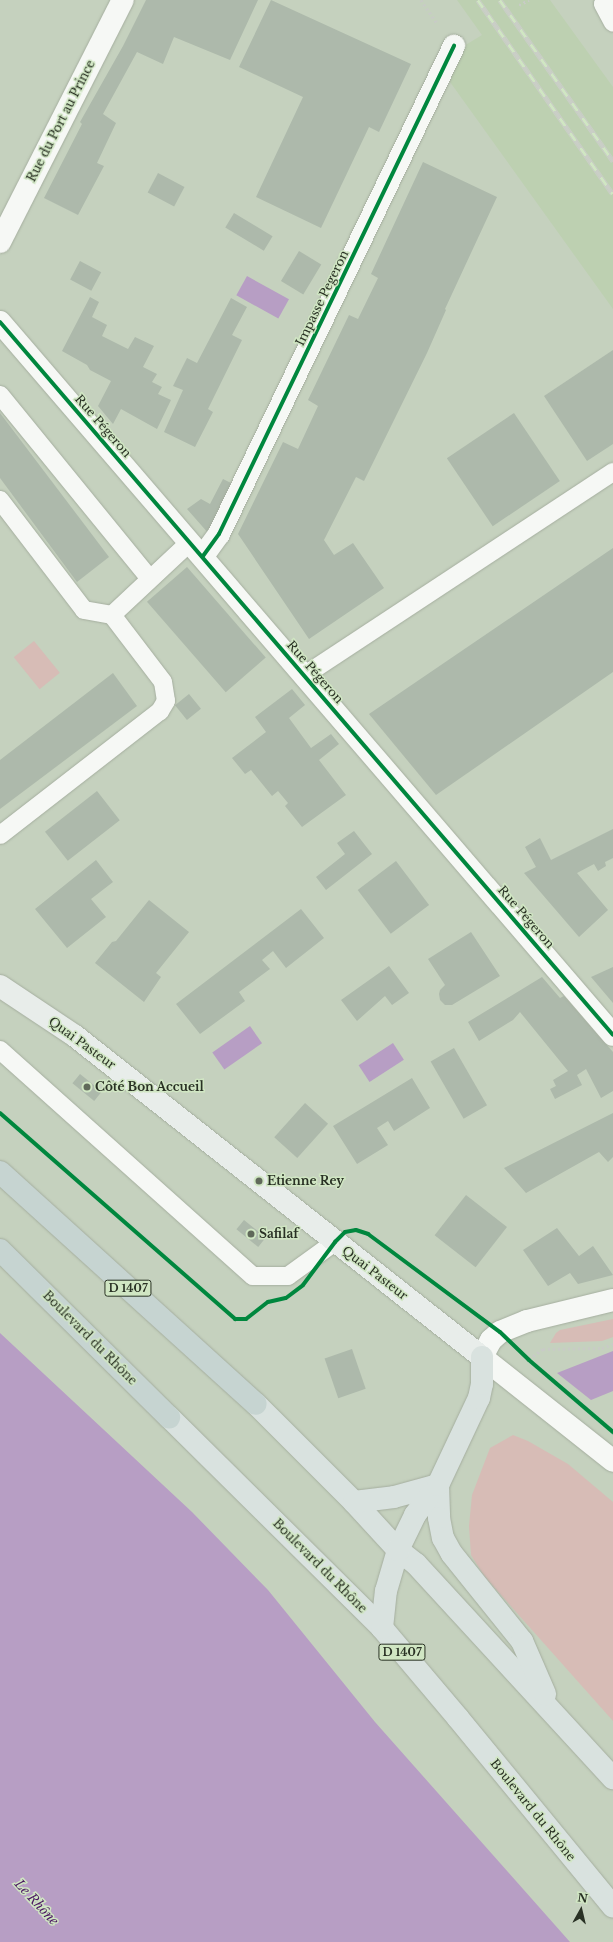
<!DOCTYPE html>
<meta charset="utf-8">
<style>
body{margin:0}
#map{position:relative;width:613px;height:1942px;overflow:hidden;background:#c5d1be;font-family:"Libre Baskerville",serif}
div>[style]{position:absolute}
.built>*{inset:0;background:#bdd0b1}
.green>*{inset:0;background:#d7bcb6;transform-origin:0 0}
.water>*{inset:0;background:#b79ec4;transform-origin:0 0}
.building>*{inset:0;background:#adb9ab;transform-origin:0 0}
.path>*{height:2.5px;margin-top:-1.25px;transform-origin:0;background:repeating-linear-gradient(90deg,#c8cbc6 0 2px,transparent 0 5px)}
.roads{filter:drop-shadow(0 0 1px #a5ae9f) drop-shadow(0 0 1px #a5ae9f)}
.lane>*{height:18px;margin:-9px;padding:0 9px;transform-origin:9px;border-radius:9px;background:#f6f8f5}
.street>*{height:22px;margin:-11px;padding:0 11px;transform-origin:11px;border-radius:11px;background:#f6f8f5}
.secondary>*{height:22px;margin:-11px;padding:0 11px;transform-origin:11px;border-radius:11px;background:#e8edea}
.primary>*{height:22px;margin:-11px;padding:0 11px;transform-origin:11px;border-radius:11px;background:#d9e2df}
.highway>*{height:22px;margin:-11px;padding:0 11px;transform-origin:11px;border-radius:11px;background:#c6d4d1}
.rail>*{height:4.5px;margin-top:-2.25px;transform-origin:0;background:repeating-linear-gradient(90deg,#d0e6c3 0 9px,#cacec7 0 18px);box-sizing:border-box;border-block:1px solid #cacec7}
.cycleway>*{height:4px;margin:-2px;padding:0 2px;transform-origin:2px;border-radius:2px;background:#00873e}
.dots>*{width:11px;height:11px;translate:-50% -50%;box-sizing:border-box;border:2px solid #d0e6c3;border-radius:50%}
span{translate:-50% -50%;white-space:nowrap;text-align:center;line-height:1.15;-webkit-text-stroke:3px #d0e6c3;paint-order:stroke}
.shield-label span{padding:1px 3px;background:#d0e6c3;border:1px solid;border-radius:3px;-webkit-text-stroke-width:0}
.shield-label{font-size:11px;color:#293124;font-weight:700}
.street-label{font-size:12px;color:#293124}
.poi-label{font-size:12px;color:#293124;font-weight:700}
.left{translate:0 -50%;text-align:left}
.water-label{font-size:13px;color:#4b1762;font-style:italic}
.north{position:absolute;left:561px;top:1890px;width:40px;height:40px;-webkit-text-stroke:3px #d0e6c3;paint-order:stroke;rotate:8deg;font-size:11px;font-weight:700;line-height:16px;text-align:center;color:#293124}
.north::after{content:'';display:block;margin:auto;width:14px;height:18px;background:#293124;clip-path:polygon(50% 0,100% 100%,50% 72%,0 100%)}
</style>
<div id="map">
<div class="built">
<i style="clip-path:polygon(457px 0,550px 0,613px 87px,613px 309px,445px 75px,464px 46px,482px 35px)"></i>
</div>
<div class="green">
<i style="left:34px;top:641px;width:41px;height:26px;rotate:51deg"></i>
<i style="clip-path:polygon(613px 1319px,613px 1337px,602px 1341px,550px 1343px,556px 1333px,560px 1330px)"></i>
<i style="clip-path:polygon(513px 1435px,528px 1441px,568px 1464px,613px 1502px,613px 1721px,484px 1576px,471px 1555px,469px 1526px,472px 1495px,490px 1448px)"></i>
</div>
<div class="water">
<i style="left:247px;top:276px;width:48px;height:22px;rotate:29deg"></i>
<i style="left:250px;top:1026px;width:21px;height:46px;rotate:55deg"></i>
<i style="left:393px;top:1043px;width:20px;height:41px;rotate:57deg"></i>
<i style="clip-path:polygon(0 1333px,192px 1512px,268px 1590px,375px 1722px,570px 1942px,0 1942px)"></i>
<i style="clip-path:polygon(613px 1351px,613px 1391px,591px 1400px,557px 1373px)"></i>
</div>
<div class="building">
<i style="clip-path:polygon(146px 0,258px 0,230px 60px,174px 37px,163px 64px,137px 52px,103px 114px,116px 123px,97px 163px,104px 166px,78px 215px,44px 198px,82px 124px,80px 122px,123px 46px)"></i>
<i style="clip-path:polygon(271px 0,411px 64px,379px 132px,369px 127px,321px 228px,256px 197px,303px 97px,239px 67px)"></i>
<i style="clip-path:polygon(423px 162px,497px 197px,445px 309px,446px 310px,427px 353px,364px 481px,356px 477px,324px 540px,334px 555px,353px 543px,384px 588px,309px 639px,238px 534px,283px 442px,298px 449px,318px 406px,308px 400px,349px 315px,358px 319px,378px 278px,371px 274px)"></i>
<i style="left:158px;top:173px;width:30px;height:22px;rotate:28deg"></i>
<i style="left:234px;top:213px;width:45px;height:17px;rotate:31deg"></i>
<i style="left:299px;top:251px;width:26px;height:35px;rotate:31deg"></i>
<i style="left:80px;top:261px;width:24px;height:21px;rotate:28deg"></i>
<i style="clip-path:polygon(90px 297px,99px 302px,92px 317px,107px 325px,102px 336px,128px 349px,135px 337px,154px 346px,143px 367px,157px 374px,152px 382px,162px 387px,158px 394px,171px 400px,157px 429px,121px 409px,113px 424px,98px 406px,111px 381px,90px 370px,87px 365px,62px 351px)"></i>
<i style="clip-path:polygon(231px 298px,247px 307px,232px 335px,242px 340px,208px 409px,213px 412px,195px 447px,164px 432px,183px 390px,173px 386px,187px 358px,197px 363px)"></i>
<i style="clip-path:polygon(613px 350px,613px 444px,587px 461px,544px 396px)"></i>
<i style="clip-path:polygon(0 413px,109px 557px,77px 582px,0 478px)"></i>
<i style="left:514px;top:413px;width:82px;height:81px;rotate:56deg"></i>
<i style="clip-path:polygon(223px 479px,233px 484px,209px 534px,187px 509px,201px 499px,210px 504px)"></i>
<i style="clip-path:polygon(613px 548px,613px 672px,436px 795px,369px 714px)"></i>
<i style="left:187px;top:567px;width:120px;height:53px;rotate:49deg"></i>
<i style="clip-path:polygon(113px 673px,137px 706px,0 809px,0 760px)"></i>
<i style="clip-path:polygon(292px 689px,305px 705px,289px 718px,311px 748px,331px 734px,339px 744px,319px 760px,346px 795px,302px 827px,285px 806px,288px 803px,278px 791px,272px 796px,251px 770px,245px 774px,232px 758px,266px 732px,255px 717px)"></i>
<i style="left:189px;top:694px;width:19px;height:18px;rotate:51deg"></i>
<i style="left:97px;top:791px;width:37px;height:66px;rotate:52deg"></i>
<i style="clip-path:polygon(613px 829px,613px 858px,605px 862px,606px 866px,598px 871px,594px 864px,577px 873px,608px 910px,579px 937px,524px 873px,536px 867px,525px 847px,540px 838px,551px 860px)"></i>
<i style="clip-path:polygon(354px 831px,372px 854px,326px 890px,316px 877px,345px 854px,337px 843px)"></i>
<i style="clip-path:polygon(96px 860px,113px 882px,91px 899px,106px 917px,67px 948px,35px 909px)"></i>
<i style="left:396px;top:861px;width:55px;height:48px;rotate:53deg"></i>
<i style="clip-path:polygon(149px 900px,189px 932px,156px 973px,161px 977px,144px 1002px,95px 963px,112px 942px,116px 941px)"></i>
<i style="clip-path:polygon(301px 909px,324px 938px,286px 968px,273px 951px,262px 960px,270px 969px,239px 992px,245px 1001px,200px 1034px,176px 1004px)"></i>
<i style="clip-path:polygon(471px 932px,500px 976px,452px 1005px,445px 1005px,440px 1000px,439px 994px,440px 990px,445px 985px,428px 959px)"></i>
<i style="clip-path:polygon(389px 966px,409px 993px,392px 1005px,385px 996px,357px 1021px,341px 1000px)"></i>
<i style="clip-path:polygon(613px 967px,613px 1003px,591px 977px)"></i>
<i style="clip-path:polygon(542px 977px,560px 998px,564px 996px,613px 1052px,613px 1091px,601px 1098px,586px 1069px,577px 1075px,582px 1085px,555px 1099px,550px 1089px,556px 1086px,553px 1080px,568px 1071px,520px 1012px,513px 1020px,479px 1041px,468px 1022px)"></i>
<i style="left:454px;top:1048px;width:66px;height:27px;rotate:60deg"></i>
<i style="left:80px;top:1074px;width:28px;height:12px;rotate:39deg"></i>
<i style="clip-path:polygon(412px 1078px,430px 1108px,394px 1131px,388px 1121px,377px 1128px,388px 1145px,357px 1164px,333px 1126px)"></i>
<i style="left:305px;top:1103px;width:31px;height:46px;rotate:42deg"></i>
<i style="clip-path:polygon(613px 1113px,613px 1157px,608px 1162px,599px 1152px,526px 1193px,504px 1168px)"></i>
<i style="left:466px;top:1195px;width:52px;height:51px;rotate:38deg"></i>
<i style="left:244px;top:1220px;width:28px;height:12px;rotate:39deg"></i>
<i style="clip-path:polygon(557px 1228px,579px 1256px,593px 1246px,613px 1275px,578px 1284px,570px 1273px,548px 1286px,523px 1250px)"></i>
<i style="left:352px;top:1349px;width:42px;height:29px;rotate:71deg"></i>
</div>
<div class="path">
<i style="left:421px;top:0;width:29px;rotate:55deg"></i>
<i style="left:519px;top:5px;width:11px;rotate:-27deg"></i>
<i style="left:529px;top:1359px;width:17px;rotate:-36deg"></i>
<i style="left:543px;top:1349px;width:59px;rotate:-1deg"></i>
<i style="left:602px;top:1348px;width:12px;rotate:-20deg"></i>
</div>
<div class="roads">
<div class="lane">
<i style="left:605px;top:0;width:4px;rotate:117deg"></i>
<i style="left:603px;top:4px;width:21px;rotate:62deg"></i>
<i style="left:0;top:395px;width:237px;rotate:50.8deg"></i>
<i style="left:0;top:500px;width:138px;rotate:52.6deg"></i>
<i style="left:84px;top:610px;width:28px;rotate:10deg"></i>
<i style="left:112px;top:615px;width:84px;rotate:52.7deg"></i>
<i style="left:163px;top:682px;width:19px;rotate:81deg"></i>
<i style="left:166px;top:701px;width:12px;rotate:121deg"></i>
<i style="left:160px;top:711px;width:202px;rotate:142.2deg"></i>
<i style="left:112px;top:615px;width:107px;rotate:-43.1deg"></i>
<i style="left:305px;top:675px;width:369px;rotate:-33.4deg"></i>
<i style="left:0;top:1050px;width:339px;rotate:41.8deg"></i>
<i style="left:253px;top:1276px;width:35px"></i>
<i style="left:288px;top:1276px;width:58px;rotate:-35.9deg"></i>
</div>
<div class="street">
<i style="left:0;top:242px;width:271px;rotate:-63.1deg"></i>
<i style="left:0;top:322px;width:940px;rotate:49.31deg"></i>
<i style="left:203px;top:556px;width:27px;rotate:-54deg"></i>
<i style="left:219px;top:534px;width:542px;rotate:-64.29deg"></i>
<i style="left:613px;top:1300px;width:89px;rotate:166.3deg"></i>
<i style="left:527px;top:1321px;width:29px;rotate:158deg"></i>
<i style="left:500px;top:1332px;width:12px;rotate:138deg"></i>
<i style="left:491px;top:1340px;width:19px;rotate:118deg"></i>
<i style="left:482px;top:1357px;width:167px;rotate:38.4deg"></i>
</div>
<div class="secondary">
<i style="left:0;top:986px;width:90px;rotate:33.7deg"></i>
<i style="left:75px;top:1036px;width:518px;rotate:38.26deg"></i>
</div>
<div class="primary">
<i style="left:256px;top:1404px;width:139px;rotate:45deg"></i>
<i style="left:354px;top:1502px;width:65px;rotate:47.5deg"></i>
<i style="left:398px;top:1550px;width:23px;rotate:38deg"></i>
<i style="left:416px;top:1564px;width:291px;rotate:47.4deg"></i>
<i style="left:169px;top:1417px;width:300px;rotate:44.7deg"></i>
<i style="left:382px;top:1628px;width:118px;rotate:49.8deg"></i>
<i style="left:458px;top:1718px;width:244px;rotate:50.6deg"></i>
<i style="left:438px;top:1485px;width:33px;rotate:88deg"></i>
<i style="left:439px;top:1518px;width:20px;rotate:79deg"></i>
<i style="left:443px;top:1538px;width:18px;rotate:61deg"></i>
<i style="left:452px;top:1554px;width:112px;rotate:51.2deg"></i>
<i style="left:522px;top:1641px;width:58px;rotate:66.5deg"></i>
<i style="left:354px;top:1502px;width:40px;rotate:-7.1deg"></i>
<i style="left:394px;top:1497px;width:46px;rotate:-15.3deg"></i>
<i style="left:382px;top:1628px;width:37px;rotate:-84deg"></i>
<i style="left:386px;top:1591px;width:43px;rotate:-73.7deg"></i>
<i style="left:398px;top:1550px;width:39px;rotate:-64deg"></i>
<i style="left:415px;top:1515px;width:38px;rotate:-53deg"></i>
<i style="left:438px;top:1485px;width:96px;rotate:-64.8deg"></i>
<i style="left:479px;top:1398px;width:14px;rotate:-78deg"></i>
<i style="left:482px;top:1384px;width:27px;rotate:-90deg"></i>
</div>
<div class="highway">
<i style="left:0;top:1172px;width:345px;rotate:42.2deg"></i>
<i style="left:0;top:1250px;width:238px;rotate:44.7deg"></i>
</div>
</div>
<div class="rail">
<i style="left:478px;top:0;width:236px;rotate:55.2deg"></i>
<i style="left:500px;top:0;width:197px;rotate:54.9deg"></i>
</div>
<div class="cycleway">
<i style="left:0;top:322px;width:940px;rotate:49.31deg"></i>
<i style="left:203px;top:556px;width:27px;rotate:-54deg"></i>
<i style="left:219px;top:534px;width:542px;rotate:-64.29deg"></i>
<i style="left:0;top:1113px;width:313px;rotate:41.2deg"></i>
<i style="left:235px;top:1319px;width:11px"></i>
<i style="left:246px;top:1319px;width:28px;rotate:-38deg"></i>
<i style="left:268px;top:1302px;width:18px;rotate:-13deg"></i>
<i style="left:286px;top:1298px;width:21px;rotate:-37deg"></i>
<i style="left:303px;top:1285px;width:54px;rotate:-53.3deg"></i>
<i style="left:335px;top:1242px;width:14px;rotate:-45deg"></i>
<i style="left:345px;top:1232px;width:11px;rotate:-10deg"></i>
<i style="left:356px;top:1230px;width:13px;rotate:18deg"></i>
<i style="left:368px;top:1234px;width:164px;rotate:36.6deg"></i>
<i style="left:500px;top:1332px;width:40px;rotate:44deg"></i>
<i style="left:529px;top:1360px;width:111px;rotate:40.6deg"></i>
</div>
<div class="dots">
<i style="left:87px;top:1087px;background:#60695a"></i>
<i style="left:259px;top:1181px;background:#60695a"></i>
<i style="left:251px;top:1234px;background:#60695a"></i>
</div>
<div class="shield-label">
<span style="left:128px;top:1288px">D 1407</span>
<span style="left:402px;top:1652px">D 1407</span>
</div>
<div class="street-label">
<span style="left:61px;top:121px;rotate:-63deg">Rue du Port au Prince</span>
<span style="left:322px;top:298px;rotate:-64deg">Impasse Pegeron</span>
<span style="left:103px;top:426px;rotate:49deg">Rue Pégeron</span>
<span style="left:315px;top:672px;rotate:49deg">Rue Pégeron</span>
<span style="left:526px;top:917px;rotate:49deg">Rue Pégeron</span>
<span style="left:82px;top:1043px;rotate:36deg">Quai Pasteur</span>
<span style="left:375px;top:1273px;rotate:38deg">Quai Pasteur</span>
<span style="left:90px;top:1338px;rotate:45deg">Boulevard du Rhône</span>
<span style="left:320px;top:1566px;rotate:45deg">Boulevard du Rhône</span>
<span style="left:533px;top:1810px;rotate:51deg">Boulevard du Rhône</span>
</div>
<div class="poi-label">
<span class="left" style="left:95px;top:1087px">Côté Bon Accueil</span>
<span class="left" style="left:267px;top:1181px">Etienne Rey</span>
<span class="left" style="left:259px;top:1234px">Safilaf</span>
</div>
<div class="water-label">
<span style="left:36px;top:1903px;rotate:47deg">Le Rhône</span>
</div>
<div class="north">N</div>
</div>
